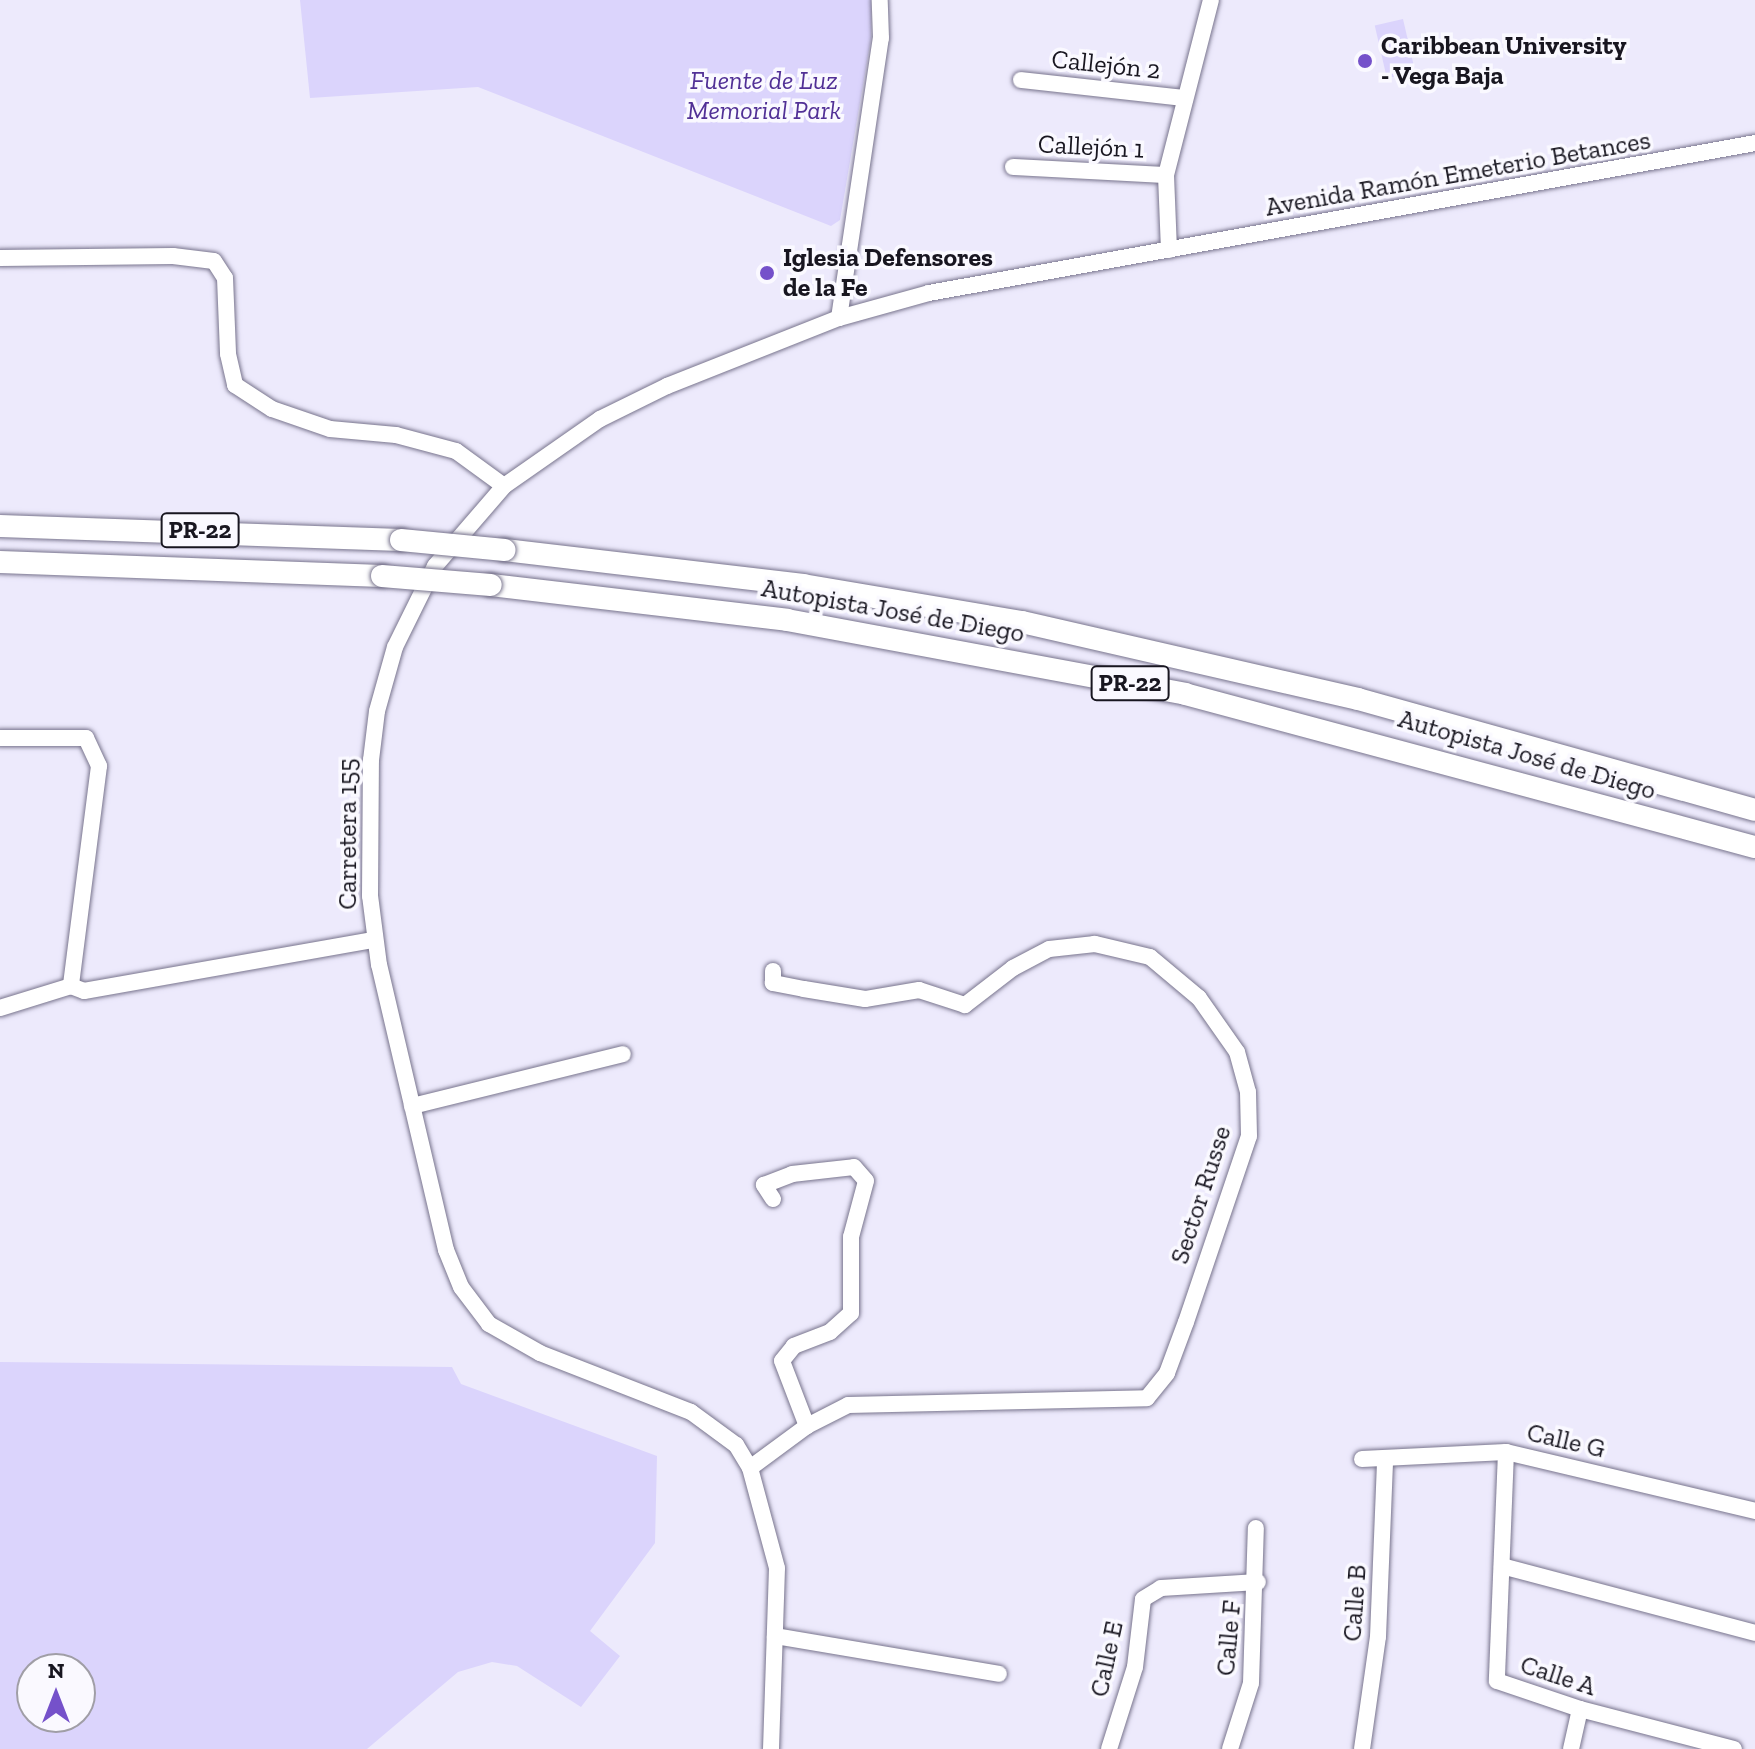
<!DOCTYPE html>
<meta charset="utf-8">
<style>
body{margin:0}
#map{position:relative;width:1755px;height:1749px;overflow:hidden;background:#edeafc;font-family:"Zilla Slab",serif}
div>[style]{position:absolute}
.green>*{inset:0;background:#dbd4fc;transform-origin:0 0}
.roads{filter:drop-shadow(0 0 2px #78748d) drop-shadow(0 0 2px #78748d)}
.minor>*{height:16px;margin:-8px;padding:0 8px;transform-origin:8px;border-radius:8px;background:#fff}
.highway>*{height:22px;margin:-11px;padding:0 11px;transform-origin:11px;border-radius:11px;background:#fff}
.bridges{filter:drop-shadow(0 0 2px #78748d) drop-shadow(0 0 2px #78748d)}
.highway-bridge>*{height:22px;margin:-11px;padding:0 11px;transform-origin:11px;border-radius:11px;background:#fff}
.dots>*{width:22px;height:22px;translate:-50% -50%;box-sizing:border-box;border:4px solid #faf9ff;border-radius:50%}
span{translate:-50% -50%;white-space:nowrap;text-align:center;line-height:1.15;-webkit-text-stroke:7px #faf9ff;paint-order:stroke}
.shield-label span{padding:2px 6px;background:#faf9ff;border:2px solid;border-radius:6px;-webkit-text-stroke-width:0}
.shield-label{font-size:24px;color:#181620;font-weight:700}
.poi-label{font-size:26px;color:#181620;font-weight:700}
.left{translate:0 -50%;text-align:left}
.street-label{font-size:26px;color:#181620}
.park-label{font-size:26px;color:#513096;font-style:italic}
.north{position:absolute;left:16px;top:1653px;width:80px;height:80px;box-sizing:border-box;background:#faf9ff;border:2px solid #a09ea6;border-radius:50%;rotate:0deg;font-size:22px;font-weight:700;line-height:32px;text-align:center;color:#181620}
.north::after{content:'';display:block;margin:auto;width:28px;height:36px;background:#7551ca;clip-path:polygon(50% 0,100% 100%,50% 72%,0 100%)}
</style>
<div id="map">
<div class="green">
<i style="clip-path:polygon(300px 0,871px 0,871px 38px,840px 220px,831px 226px,478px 87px,310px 98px)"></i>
<i style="left:1403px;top:19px;width:54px;height:29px;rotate:77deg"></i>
<i style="clip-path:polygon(evenodd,0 1362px,452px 1367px,461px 1384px,657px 1456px,655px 1543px,590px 1631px,620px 1656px,581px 1707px,517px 1666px,492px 1662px,458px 1672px,367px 1749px,0 1749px,0 1362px,32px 1669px,80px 1669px,80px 1717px,32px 1717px,32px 1669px)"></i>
</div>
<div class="roads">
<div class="minor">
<i style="left:1021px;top:80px;width:165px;rotate:6.3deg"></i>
<i style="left:1013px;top:167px;width:153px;rotate:3deg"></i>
<i style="left:1169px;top:250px;width:75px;rotate:-92.3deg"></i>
<i style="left:1166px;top:175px;width:181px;rotate:-75.6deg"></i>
<i style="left:0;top:258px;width:173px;rotate:-0.7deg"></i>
<i style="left:173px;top:256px;width:41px;rotate:7deg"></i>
<i style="left:214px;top:261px;width:20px;rotate:57deg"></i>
<i style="left:225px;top:278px;width:76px;rotate:87.7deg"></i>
<i style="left:228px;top:354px;width:32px;rotate:77deg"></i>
<i style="left:235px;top:385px;width:44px;rotate:33deg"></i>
<i style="left:272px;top:409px;width:61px;rotate:19deg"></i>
<i style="left:330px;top:429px;width:66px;rotate:5.2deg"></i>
<i style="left:396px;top:435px;width:62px;rotate:14.9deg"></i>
<i style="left:456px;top:451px;width:59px;rotate:36.1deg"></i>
<i style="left:839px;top:318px;width:283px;rotate:-81.5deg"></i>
<i style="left:881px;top:38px;width:38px;rotate:-92deg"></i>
<i style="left:0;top:738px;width:86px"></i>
<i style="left:86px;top:738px;width:31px;rotate:65deg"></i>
<i style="left:99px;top:766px;width:222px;rotate:97.3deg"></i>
<i style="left:71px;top:986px;width:14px;rotate:21deg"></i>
<i style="left:84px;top:991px;width:294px;rotate:-10deg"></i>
<i style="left:0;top:1008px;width:74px;rotate:-17.2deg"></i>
<i style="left:412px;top:1106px;width:217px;rotate:-13.8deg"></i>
<i style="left:773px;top:1199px;width:17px;rotate:-123deg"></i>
<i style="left:764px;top:1185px;width:30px;rotate:-21deg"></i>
<i style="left:792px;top:1174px;width:62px;rotate:-6.4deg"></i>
<i style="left:854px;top:1167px;width:18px;rotate:49deg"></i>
<i style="left:866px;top:1181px;width:58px;rotate:105deg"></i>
<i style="left:851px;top:1237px;width:76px;rotate:90deg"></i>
<i style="left:851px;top:1313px;width:28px;rotate:138deg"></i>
<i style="left:830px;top:1332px;width:39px;rotate:159deg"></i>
<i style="left:794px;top:1346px;width:19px;rotate:129deg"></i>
<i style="left:782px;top:1361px;width:70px;rotate:69deg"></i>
<i style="left:1506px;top:1452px;width:229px;rotate:92.3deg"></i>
<i style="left:1497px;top:1681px;width:88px;rotate:18.6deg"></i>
<i style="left:1580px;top:1709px;width:159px;rotate:14.6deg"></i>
<i style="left:1362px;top:1459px;width:144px;rotate:-2.8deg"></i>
<i style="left:1506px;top:1452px;width:256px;rotate:13.3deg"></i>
<i style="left:750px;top:1468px;width:71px;rotate:-36.4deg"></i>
<i style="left:807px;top:1426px;width:46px;rotate:-27.1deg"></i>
<i style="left:848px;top:1405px;width:299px;rotate:-1.3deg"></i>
<i style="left:1147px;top:1398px;width:32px;rotate:-51deg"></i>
<i style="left:1167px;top:1373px;width:54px;rotate:-69.6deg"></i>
<i style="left:1186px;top:1322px;width:196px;rotate:-71.3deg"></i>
<i style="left:1249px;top:1136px;width:44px;rotate:-91.3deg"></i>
<i style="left:1248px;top:1092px;width:41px;rotate:-105.4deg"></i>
<i style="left:1237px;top:1052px;width:66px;rotate:-125.1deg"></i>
<i style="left:1199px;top:998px;width:64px;rotate:-140.1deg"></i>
<i style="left:1150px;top:957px;width:57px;rotate:-166.7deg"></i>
<i style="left:1095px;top:944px;width:46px;rotate:173.8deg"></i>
<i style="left:1049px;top:949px;width:41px;rotate:152.2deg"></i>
<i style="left:1013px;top:968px;width:61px;rotate:142.4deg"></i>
<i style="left:965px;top:1005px;width:48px;rotate:-161.9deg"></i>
<i style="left:919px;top:990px;width:55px;rotate:170.5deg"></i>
<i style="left:865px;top:999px;width:62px;rotate:-170.7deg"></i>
<i style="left:804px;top:989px;width:32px;rotate:-169deg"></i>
<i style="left:773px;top:983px;width:12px;rotate:-90deg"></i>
<i style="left:1502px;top:1566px;width:262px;rotate:14.8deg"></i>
<i style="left:775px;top:1636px;width:227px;rotate:9.6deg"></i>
<i style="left:771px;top:1749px;width:181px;rotate:-88.1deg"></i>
<i style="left:777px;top:1568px;width:104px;rotate:-105.1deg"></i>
<i style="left:750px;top:1468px;width:27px;rotate:-121deg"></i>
<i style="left:736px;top:1445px;width:56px;rotate:-143.7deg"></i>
<i style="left:691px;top:1412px;width:162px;rotate:-158.7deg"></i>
<i style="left:540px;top:1353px;width:59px;rotate:-150.4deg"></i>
<i style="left:489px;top:1324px;width:46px;rotate:-127.1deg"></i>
<i style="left:461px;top:1287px;width:40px;rotate:-112deg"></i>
<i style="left:446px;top:1250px;width:293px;rotate:-103.2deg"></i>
<i style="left:379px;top:965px;width:70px;rotate:-97.4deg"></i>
<i style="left:370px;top:896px;width:136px;rotate:-89.6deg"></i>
<i style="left:371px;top:760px;width:49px;rotate:-83deg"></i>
<i style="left:377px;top:711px;width:66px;rotate:-74.3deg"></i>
<i style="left:395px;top:647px;width:90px;rotate:-63.7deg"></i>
<i style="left:435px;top:566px;width:106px;rotate:-49.2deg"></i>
<i style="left:504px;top:486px;width:117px;rotate:-34.9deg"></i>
<i style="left:600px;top:419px;width:75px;rotate:-26.2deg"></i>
<i style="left:667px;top:386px;width:185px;rotate:-21.6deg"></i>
<i style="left:839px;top:318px;width:93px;rotate:-15.5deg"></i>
<i style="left:929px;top:293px;width:840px;rotate:-10.29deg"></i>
<i style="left:1109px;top:1749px;width:86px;rotate:-72.4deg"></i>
<i style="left:1135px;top:1667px;width:68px;rotate:-83.3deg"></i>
<i style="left:1143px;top:1599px;width:21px;rotate:-31deg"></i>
<i style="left:1161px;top:1588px;width:97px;rotate:-3.5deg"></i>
<i style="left:1230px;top:1749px;width:69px;rotate:-72.3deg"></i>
<i style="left:1251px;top:1683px;width:155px;rotate:-88.2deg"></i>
<i style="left:1362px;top:1749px;width:113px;rotate:-81.9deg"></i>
<i style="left:1378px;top:1637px;width:178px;rotate:-87.7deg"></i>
<i style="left:1571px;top:1749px;width:41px;rotate:-77.3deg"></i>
</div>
<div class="highway">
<i style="left:0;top:526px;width:401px;rotate:2deg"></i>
<i style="left:505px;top:550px;width:300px;rotate:6.7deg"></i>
<i style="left:803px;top:585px;width:222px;rotate:9.6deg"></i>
<i style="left:1022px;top:622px;width:345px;rotate:12.9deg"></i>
<i style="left:1358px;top:699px;width:412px;rotate:15.6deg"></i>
<i style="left:0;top:562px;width:382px;rotate:2.1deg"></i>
<i style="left:491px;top:585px;width:298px;rotate:6.7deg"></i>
<i style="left:787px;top:620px;width:405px;rotate:10.5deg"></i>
<i style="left:1185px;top:694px;width:590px;rotate:15.03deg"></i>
</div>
</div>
<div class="bridges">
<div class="highway-bridge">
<i style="left:401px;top:540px;width:104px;rotate:5.5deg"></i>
<i style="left:382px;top:576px;width:109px;rotate:4.7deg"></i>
</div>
</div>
<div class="dots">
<i style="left:1365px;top:61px;background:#7551ca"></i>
<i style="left:767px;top:273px;background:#7551ca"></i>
</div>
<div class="shield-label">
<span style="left:200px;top:530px">PR-22</span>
<span style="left:1130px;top:683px">PR-22</span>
</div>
<div class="poi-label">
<span class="left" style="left:1381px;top:61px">Caribbean University<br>- Vega Baja</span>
<span class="left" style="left:783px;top:273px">Iglesia Defensores<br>de la Fe</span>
</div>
<div class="street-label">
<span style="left:1106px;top:65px;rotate:6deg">Callejón 2</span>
<span style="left:1091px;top:147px;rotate:3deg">Callejón 1</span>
<span style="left:1458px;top:174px;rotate:-10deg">Avenida Ramón Emeterio Betances</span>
<span style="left:893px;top:611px;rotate:10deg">Autopista José de Diego</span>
<span style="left:1527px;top:755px;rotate:16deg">Autopista José de Diego</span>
<span style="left:348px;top:834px;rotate:-90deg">Carretera 155</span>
<span style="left:1201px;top:1195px;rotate:-72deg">Sector Russe</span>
<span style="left:1566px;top:1441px;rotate:13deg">Calle G</span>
<span style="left:1355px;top:1603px;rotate:-86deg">Calle B</span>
<span style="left:1229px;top:1638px;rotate:-85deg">Calle F</span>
<span style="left:1107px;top:1659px;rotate:-78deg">Calle E</span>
<span style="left:1558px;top:1676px;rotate:18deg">Calle A</span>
</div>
<div class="park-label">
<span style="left:764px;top:96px">Fuente de Luz<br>Memorial Park</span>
</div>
<div class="north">N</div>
</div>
